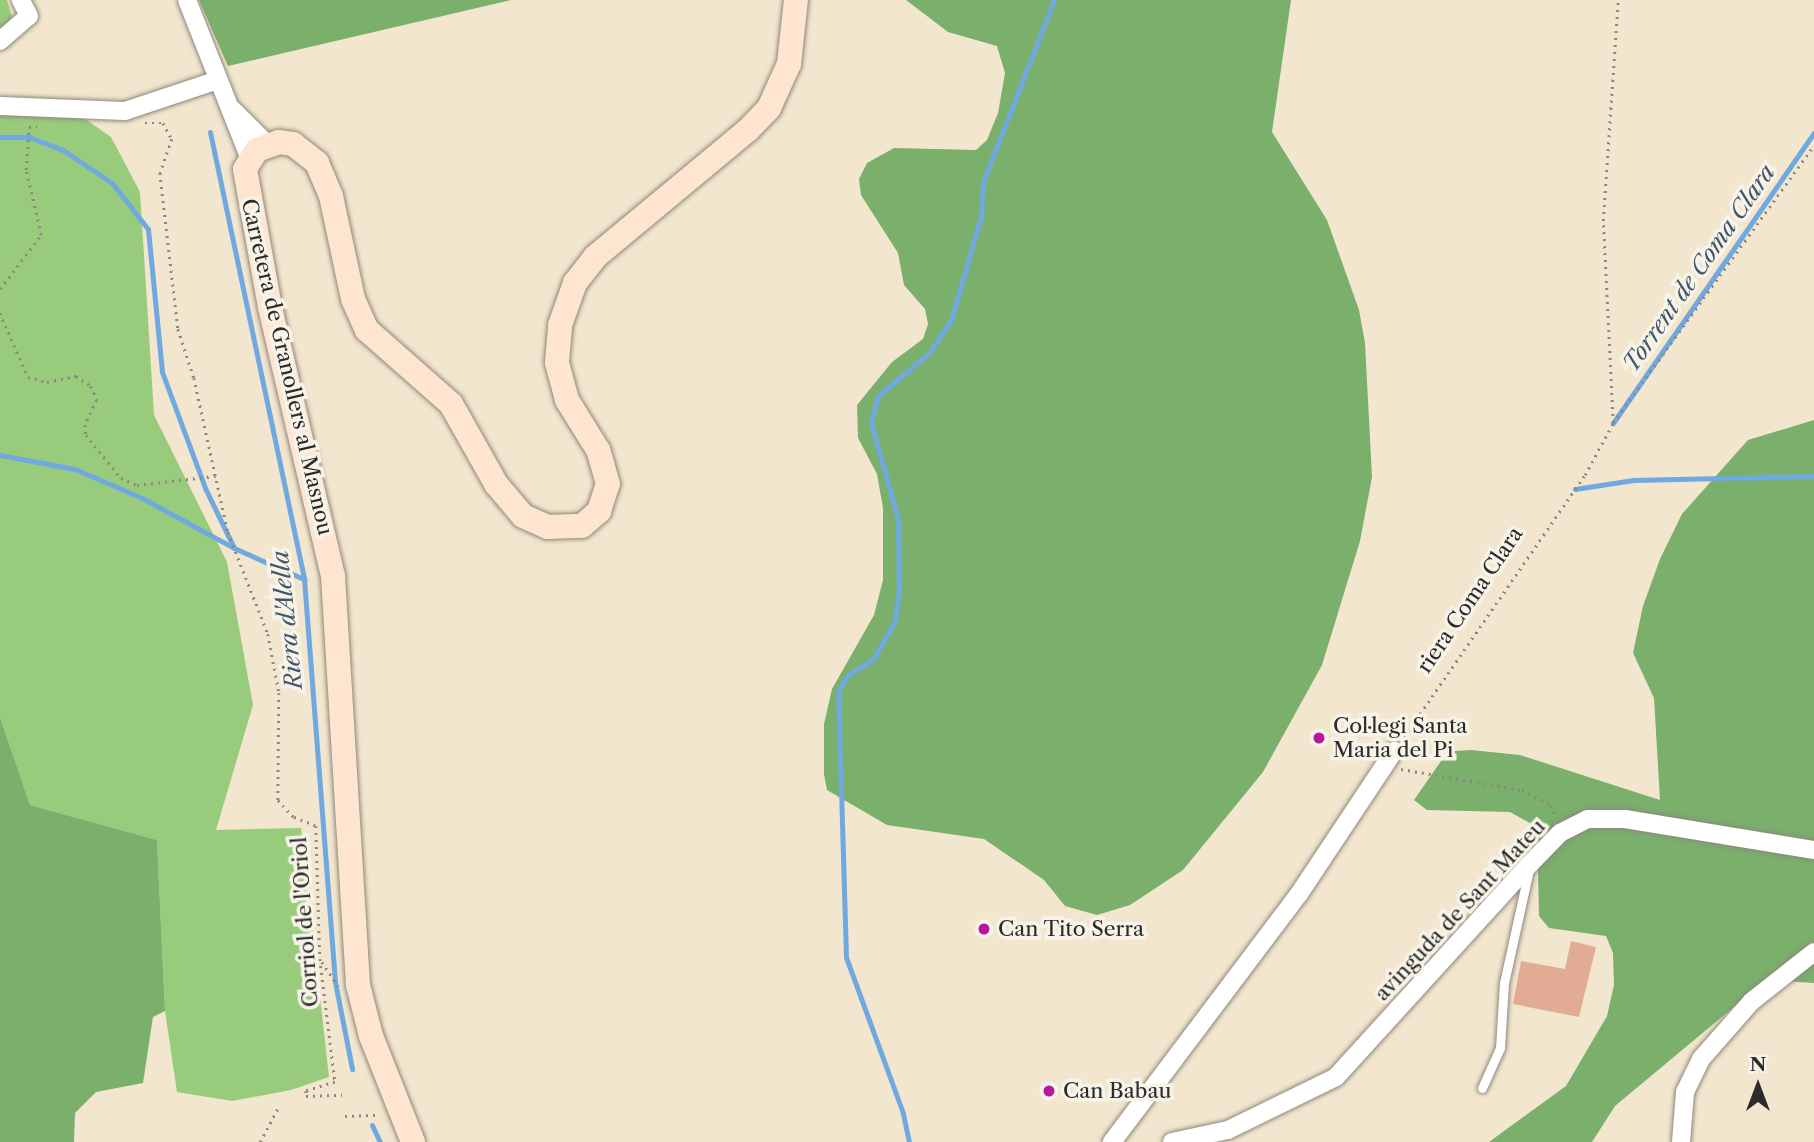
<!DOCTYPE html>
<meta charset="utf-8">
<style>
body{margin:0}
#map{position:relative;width:1814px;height:1142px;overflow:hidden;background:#f2e6ce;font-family:"Libre Caslon Text",serif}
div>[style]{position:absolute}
.green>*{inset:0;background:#98cb7c}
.forest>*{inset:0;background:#7aaf6c}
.stream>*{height:5px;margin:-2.5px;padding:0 2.5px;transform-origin:2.5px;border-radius:2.5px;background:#6fa9df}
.building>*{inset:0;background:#e1ac93}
.path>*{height:2.5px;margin-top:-1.25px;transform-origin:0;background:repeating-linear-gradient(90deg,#8e887c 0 2px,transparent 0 7px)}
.roads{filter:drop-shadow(0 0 2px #8e887c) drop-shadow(0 0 2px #8e887c)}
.service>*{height:9px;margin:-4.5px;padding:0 4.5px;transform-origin:4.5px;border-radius:4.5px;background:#fff}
.minor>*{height:18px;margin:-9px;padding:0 9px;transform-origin:9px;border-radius:9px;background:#fff}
.secondary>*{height:24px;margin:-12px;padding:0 12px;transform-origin:12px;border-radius:12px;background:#fde5d0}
.dots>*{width:19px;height:19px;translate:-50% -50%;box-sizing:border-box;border:4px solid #f7f3e8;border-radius:50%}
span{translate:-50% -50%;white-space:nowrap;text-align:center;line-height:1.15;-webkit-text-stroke:7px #f7f3e8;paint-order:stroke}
.street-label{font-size:21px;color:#2b2b2b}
.poi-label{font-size:21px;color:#2b2b2b}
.left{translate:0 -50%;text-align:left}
.water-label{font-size:23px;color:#43576a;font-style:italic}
.north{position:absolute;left:1723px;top:1051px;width:70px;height:70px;-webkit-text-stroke:5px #f7f3e8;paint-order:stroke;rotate:0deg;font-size:19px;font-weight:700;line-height:28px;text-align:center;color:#2b2b2b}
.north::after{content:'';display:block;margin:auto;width:24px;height:32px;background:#2b2b2b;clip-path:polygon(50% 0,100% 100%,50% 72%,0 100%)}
</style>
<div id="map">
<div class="green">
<i style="clip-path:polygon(0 0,7px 0,12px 17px,0 28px)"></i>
<i style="clip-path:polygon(0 111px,81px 116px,111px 137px,140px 192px,154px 415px,227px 562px,253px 705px,216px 830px,301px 828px,329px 1077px,291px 1090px,232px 1101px,177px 1092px,165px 1011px,157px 840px,30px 805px,0 717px)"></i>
</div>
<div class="forest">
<i style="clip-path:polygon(199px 0,511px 0,228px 66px)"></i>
<i style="clip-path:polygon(906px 0,1291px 0,1272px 132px,1327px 220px,1359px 310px,1365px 343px,1372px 477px,1360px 541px,1322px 665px,1263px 772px,1183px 870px,1130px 905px,1097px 915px,1065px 906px,1044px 880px,984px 839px,887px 825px,827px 790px,824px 774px,824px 724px,832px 689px,874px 615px,883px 580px,883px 508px,877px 474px,858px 438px,857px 405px,892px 362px,923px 339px,928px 324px,925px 309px,904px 285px,898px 253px,861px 195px,859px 179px,867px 163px,894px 148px,976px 150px,987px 140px,998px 113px,1005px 73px,997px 46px,948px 32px)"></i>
<i style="clip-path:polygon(1814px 420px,1814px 983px,1783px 981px,1753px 991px,1615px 1106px,1592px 1142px,1489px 1142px,1566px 1086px,1607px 1016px,1614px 985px,1613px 953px,1606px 936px,1549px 928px,1539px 916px,1537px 827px,1510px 812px,1427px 810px,1414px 800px,1441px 761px,1455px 751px,1471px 750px,1520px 755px,1660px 800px,1654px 698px,1633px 653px,1643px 606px,1660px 559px,1682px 514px,1748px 440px)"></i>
<i style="clip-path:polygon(0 717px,30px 805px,157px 840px,165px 1011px,153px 1017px,143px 1083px,96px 1092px,75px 1113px,74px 1142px,0 1142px)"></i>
</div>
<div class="stream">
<i style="left:210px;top:132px;width:457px;rotate:78.1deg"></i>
<i style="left:304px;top:579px;width:404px;rotate:85.6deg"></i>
<i style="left:335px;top:982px;width:89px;rotate:78.9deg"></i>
<i style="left:0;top:137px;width:29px"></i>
<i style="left:29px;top:137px;width:36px;rotate:21deg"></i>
<i style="left:63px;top:150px;width:59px;rotate:34deg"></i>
<i style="left:112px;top:183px;width:58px;rotate:52deg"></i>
<i style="left:148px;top:229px;width:144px;rotate:84.4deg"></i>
<i style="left:162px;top:372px;width:126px;rotate:69.6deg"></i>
<i style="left:206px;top:490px;width:64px;rotate:64.2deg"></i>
<i style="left:234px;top:548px;width:77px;rotate:23.9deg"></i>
<i style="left:1613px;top:423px;width:353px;rotate:-55.3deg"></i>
<i style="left:0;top:455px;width:76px;rotate:10.6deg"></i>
<i style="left:75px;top:469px;width:73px;rotate:23.4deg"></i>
<i style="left:142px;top:498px;width:105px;rotate:28.5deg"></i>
<i style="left:1575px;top:489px;width:59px;rotate:-8.8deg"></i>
<i style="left:1633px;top:480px;width:181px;rotate:-1.3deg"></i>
<i style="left:372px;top:1125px;width:19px;rotate:65deg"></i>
<i style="left:909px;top:1142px;width:30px;rotate:-102deg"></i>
<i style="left:903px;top:1113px;width:166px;rotate:-110.1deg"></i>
<i style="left:846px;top:957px;width:266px;rotate:-91.7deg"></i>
<i style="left:838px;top:691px;width:17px;rotate:-59deg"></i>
<i style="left:847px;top:676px;width:31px;rotate:-33deg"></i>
<i style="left:873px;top:659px;width:44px;rotate:-59.9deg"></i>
<i style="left:895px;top:621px;width:32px;rotate:-83deg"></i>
<i style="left:899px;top:589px;width:70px;rotate:-90.8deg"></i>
<i style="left:898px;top:519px;width:101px;rotate:-105.6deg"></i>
<i style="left:871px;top:422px;width:27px;rotate:-75deg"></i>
<i style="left:878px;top:396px;width:68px;rotate:-40.2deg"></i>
<i style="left:930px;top:352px;width:38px;rotate:-57deg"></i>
<i style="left:951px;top:320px;width:108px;rotate:-73.9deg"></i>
<i style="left:981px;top:216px;width:34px;rotate:-87deg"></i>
<i style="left:983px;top:182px;width:195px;rotate:-68.7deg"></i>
</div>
<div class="building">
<i style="clip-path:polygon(1571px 941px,1596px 947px,1579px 1017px,1513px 1004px,1521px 961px,1565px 969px)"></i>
</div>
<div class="path">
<i style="left:145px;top:123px;width:18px"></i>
<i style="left:163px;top:123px;width:18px;rotate:61deg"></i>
<i style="left:172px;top:139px;width:36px;rotate:109deg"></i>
<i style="left:160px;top:173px;width:157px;rotate:83.4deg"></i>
<i style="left:178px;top:329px;width:52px;rotate:71.9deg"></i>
<i style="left:194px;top:378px;width:158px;rotate:77.6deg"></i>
<i style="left:228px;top:532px;width:110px;rotate:68.6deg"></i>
<i style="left:268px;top:634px;width:60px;rotate:79.4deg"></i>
<i style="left:279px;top:693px;width:107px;rotate:90.5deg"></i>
<i style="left:278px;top:800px;width:23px;rotate:47deg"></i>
<i style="left:294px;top:817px;width:24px;rotate:22deg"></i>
<i style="left:316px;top:826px;width:133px;rotate:88.3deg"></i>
<i style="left:320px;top:959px;width:124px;rotate:83deg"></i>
<i style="left:335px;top:1082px;width:30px;rotate:163deg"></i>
<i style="left:306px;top:1091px;width:5px;rotate:90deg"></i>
<i style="left:306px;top:1096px;width:36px;rotate:-2deg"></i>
<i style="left:0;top:289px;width:68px;rotate:-52.8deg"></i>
<i style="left:41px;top:235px;width:67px;rotate:-103deg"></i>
<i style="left:26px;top:170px;width:43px;rotate:-86deg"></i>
<i style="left:29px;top:127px;width:8px;rotate:-7deg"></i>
<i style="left:0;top:313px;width:70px;rotate:66.4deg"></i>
<i style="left:28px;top:377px;width:20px;rotate:15deg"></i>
<i style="left:47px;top:382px;width:30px;rotate:-12deg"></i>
<i style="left:76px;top:376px;width:18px;rotate:34deg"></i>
<i style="left:91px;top:386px;width:15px;rotate:67deg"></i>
<i style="left:97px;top:400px;width:28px;rotate:116deg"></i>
<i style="left:85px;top:425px;width:10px;rotate:84deg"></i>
<i style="left:86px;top:435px;width:55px;rotate:50.9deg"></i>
<i style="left:121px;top:478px;width:17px;rotate:24deg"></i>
<i style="left:137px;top:485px;width:79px;rotate:-6.6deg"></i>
<i style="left:1613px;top:423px;width:343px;rotate:-54.1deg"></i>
<i style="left:1404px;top:737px;width:318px;rotate:-55.4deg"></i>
<i style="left:1585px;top:475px;width:59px;rotate:-61.7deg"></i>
<i style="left:1613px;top:423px;width:202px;rotate:-92.8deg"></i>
<i style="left:1603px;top:221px;width:222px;rotate:-86.1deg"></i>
<i style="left:1401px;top:769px;width:123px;rotate:9.8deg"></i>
<i style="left:1522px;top:790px;width:33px;rotate:27deg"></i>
<i style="left:1551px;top:805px;width:13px;rotate:72deg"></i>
<i style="left:322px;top:962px;width:29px;rotate:56deg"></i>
<i style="left:345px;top:1116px;width:35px;rotate:-2deg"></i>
<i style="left:260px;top:1142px;width:38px;rotate:-62deg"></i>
</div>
<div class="roads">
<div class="service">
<i style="left:1482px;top:1088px;width:44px;rotate:-65.8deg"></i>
<i style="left:1500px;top:1048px;width:65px;rotate:-86.5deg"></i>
<i style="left:1504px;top:983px;width:117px;rotate:-77.6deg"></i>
</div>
<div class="minor">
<i style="left:187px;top:0;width:171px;rotate:68.4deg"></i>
<i style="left:0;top:41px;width:38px;rotate:-41deg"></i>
<i style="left:29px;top:16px;width:18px;rotate:-117deg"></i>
<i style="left:0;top:106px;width:125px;rotate:2.3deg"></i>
<i style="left:125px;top:111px;width:98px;rotate:-18.4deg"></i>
<i style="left:232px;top:109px;width:49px;rotate:45deg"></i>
<i style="left:1112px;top:1142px;width:311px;rotate:-53deg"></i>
<i style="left:1299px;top:894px;width:172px;rotate:-56.4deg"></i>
<i style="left:1172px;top:1142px;width:57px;rotate:-12.1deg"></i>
<i style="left:1228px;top:1130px;width:120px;rotate:-26.1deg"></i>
<i style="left:1336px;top:1077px;width:288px;rotate:-47.7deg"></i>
<i style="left:1530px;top:864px;width:43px;rotate:-45.9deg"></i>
<i style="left:1560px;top:833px;width:31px;rotate:-27deg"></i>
<i style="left:1588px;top:819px;width:37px"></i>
<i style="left:1625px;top:819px;width:192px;rotate:9.3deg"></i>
<i style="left:1681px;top:1142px;width:50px;rotate:-85.4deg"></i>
<i style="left:1685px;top:1092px;width:37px;rotate:-64deg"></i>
<i style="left:1701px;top:1059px;width:77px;rotate:-48.7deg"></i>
<i style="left:1752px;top:1001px;width:79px;rotate:-38.3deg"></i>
</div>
<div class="secondary">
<i style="left:413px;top:1142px;width:114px;rotate:-111.6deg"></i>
<i style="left:371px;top:1036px;width:53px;rotate:-104.3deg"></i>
<i style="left:358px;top:985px;width:410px;rotate:-93.5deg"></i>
<i style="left:333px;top:576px;width:276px;rotate:-103.2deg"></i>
<i style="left:270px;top:307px;width:140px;rotate:-100.3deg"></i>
<i style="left:245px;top:169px;width:22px;rotate:-58deg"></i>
<i style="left:257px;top:150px;width:23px;rotate:-20deg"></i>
<i style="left:279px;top:142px;width:14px;rotate:8deg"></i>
<i style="left:293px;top:144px;width:31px;rotate:38deg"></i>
<i style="left:317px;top:163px;width:36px;rotate:67deg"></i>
<i style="left:331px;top:196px;width:105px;rotate:77.9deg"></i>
<i style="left:353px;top:299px;width:34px;rotate:66deg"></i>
<i style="left:367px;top:330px;width:112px;rotate:41.4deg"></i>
<i style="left:451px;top:404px;width:92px;rotate:60.6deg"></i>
<i style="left:496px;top:484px;width:42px;rotate:49.8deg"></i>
<i style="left:523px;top:516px;width:27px;rotate:24deg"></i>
<i style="left:548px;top:527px;width:34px;rotate:-2deg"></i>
<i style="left:582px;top:526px;width:23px;rotate:-41deg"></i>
<i style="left:599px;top:511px;width:28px;rotate:-72deg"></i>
<i style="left:608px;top:484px;width:35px;rotate:-106deg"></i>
<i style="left:598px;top:450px;width:59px;rotate:-121.8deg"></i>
<i style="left:567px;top:400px;width:39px;rotate:-105deg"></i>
<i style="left:557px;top:362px;width:37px;rotate:-85deg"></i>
<i style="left:560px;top:325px;width:45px;rotate:-70.3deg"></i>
<i style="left:575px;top:283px;width:33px;rotate:-52deg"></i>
<i style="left:595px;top:257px;width:199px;rotate:-39.7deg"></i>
<i style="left:748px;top:130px;width:30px;rotate:-46deg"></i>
<i style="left:769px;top:108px;width:48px;rotate:-65.6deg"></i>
<i style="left:789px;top:64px;width:64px;rotate:-83.8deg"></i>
</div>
</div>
<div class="dots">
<i style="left:1319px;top:738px;background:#b5179e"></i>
<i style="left:984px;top:929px;background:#b5179e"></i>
<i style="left:1049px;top:1091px;background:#b5179e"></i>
</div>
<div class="street-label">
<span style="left:287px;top:367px;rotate:77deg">Carretera de Granollers al Masnou</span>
<span style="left:1470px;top:600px;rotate:-56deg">riera Coma Clara</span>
<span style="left:1460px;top:910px;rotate:-47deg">avinguda de Sant Mateu</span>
<span style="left:305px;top:922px;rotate:-94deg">Corriol de l'Oriol</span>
</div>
<div class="poi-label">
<span class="left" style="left:1333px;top:738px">Col·legi Santa<br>Maria del Pi</span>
<span class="left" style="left:998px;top:929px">Can Tito Serra</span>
<span class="left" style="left:1063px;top:1091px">Can Babau</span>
</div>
<div class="water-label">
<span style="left:1699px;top:268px;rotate:-55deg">Torrent de Coma Clara</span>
<span style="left:287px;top:620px;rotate:-96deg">Riera d'Alella</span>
</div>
<div class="north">N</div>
</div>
